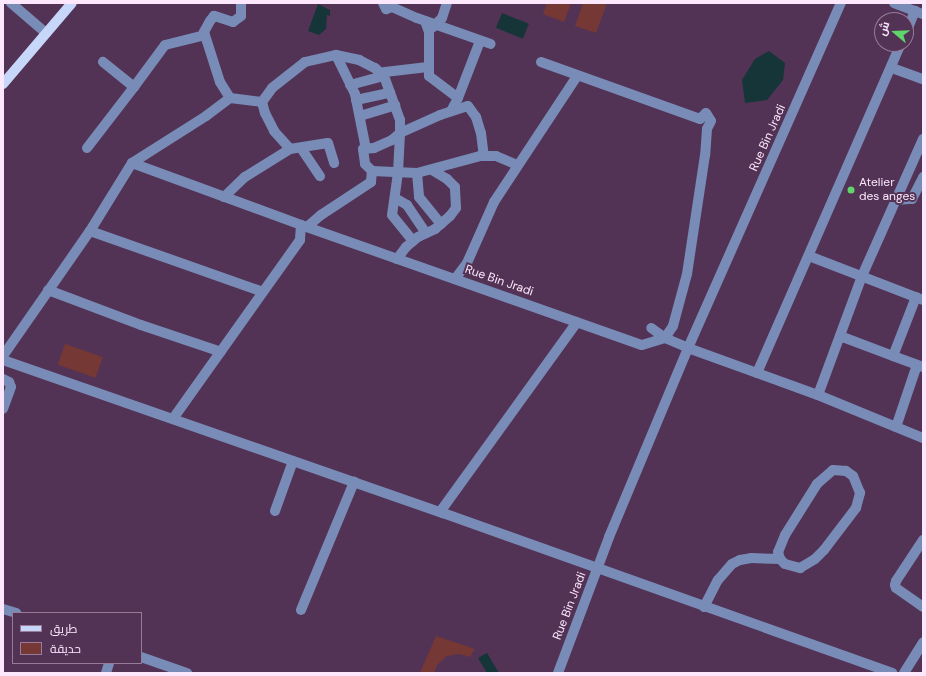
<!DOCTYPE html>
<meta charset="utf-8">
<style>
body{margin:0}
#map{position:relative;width:926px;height:676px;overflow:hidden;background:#533355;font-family:"DM Sans",Cairo,sans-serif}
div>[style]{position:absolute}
.green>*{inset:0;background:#753834;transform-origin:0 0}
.water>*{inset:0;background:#153539;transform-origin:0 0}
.minor>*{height:10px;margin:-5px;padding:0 5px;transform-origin:5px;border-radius:5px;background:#788cb7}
.major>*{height:10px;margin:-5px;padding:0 5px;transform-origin:5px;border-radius:5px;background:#c6d7fa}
.dots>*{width:11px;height:11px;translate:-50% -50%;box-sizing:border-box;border:2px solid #533355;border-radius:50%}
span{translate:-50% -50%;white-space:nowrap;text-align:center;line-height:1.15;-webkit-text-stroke:4px #533355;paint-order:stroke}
.street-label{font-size:12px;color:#fce7fc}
.poi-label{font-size:12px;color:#fce7fc}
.left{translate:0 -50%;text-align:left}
.frame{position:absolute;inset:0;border:4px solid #fce7fc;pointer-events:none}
.legend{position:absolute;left:12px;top:612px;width:130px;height:52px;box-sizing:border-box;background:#533355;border:1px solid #977b98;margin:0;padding:5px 7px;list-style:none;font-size:12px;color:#fce7fc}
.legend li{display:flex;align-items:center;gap:8px;height:20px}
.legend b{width:20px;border:1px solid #977b98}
.north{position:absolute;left:874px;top:12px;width:40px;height:40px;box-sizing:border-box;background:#533355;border:1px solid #977b98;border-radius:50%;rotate:289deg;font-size:11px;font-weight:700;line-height:16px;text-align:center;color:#fce7fc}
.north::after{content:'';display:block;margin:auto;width:14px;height:18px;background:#60d56b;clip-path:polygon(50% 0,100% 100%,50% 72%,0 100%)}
</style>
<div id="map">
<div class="green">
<i style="clip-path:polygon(547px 3px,571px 3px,564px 22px,543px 14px)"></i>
<i style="clip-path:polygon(583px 3px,607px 3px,596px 33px,575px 26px)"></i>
<i style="left:65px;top:344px;width:40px;height:22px;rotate:19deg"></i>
<i style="clip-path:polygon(436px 636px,475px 649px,470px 657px,459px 654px,447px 656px,437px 665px,434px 673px,420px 673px)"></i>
</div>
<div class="water">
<i style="clip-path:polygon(318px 4px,330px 10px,330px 16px,327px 15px,326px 29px,319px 35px,308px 31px)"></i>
<i style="left:502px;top:13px;width:29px;height:16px;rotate:22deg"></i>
<i style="clip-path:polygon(769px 51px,785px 63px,783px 80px,767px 100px,745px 103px,742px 80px,755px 59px)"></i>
<i style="clip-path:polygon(487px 653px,499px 673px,487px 673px,478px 658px)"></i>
</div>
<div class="minor">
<i style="left:11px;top:3px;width:46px;rotate:40.6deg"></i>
<i style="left:241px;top:3px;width:13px;rotate:90deg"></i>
<i style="left:241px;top:16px;width:10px;rotate:143deg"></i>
<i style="left:233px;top:22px;width:20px;rotate:-162deg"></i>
<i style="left:214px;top:16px;width:6px;rotate:129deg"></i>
<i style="left:210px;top:21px;width:13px;rotate:119deg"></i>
<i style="left:204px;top:32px;width:52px;rotate:72.3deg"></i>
<i style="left:220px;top:82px;width:19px;rotate:58deg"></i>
<i style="left:230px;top:98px;width:32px;rotate:7deg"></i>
<i style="left:262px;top:102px;width:17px;rotate:-54deg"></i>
<i style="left:272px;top:88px;width:42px;rotate:-38.2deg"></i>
<i style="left:305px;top:62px;width:32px;rotate:-13deg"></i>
<i style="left:336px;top:55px;width:24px;rotate:12deg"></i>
<i style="left:359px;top:60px;width:18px;rotate:27deg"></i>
<i style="left:375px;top:68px;width:12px;rotate:42deg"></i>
<i style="left:384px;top:76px;width:47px;rotate:70deg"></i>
<i style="left:400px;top:120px;width:13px;rotate:90deg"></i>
<i style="left:400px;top:133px;width:11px;rotate:139deg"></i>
<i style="left:392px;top:140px;width:20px;rotate:156deg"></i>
<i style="left:374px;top:148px;width:11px;rotate:175deg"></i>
<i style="left:363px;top:149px;width:15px;rotate:82deg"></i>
<i style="left:365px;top:164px;width:10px;rotate:45deg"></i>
<i style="left:372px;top:171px;width:45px;rotate:2.5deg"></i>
<i style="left:417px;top:173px;width:65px;rotate:-15.1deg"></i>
<i style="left:480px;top:156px;width:16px"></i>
<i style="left:496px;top:156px;width:23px;rotate:23deg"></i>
<i style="left:383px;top:3px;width:7px;rotate:63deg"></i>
<i style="left:386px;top:9px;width:6px;rotate:-18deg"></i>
<i style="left:392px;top:7px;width:27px;rotate:24deg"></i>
<i style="left:417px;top:18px;width:78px;rotate:19.4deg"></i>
<i style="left:894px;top:3px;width:31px;rotate:21deg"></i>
<i style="left:425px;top:21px;width:12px;rotate:70deg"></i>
<i style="left:429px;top:32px;width:44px;rotate:90deg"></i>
<i style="left:429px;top:76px;width:36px;rotate:37deg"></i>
<i style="left:458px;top:98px;width:15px;rotate:118deg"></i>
<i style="left:432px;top:28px;width:14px;rotate:-45deg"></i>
<i style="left:442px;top:18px;width:16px;rotate:-72deg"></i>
<i style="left:906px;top:33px;width:24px;rotate:-68deg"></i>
<i style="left:336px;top:55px;width:43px;rotate:64deg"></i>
<i style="left:355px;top:94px;width:56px;rotate:78.7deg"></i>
<i style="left:541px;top:62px;width:169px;rotate:19.7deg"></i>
<i style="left:700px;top:119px;width:8px;rotate:-45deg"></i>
<i style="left:706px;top:113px;width:9px;rotate:58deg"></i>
<i style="left:711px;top:121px;width:9px;rotate:117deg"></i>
<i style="left:707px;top:129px;width:26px;rotate:94deg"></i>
<i style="left:705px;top:155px;width:120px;rotate:98.6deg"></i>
<i style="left:687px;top:274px;width:54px;rotate:105.1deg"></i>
<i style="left:673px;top:326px;width:14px;rotate:124deg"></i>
<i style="left:665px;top:338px;width:17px;rotate:-144deg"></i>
<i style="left:892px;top:68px;width:33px;rotate:20deg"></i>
<i style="left:350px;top:85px;width:35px;rotate:-15deg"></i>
<i style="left:384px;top:76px;width:4px;rotate:-76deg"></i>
<i style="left:385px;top:72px;width:43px;rotate:-6.6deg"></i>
<i style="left:134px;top:87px;width:52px;rotate:-53.6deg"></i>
<i style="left:165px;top:45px;width:41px;rotate:-14deg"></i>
<i style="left:458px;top:98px;width:61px;rotate:-68.9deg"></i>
<i style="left:356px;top:100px;width:35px;rotate:-12deg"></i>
<i style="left:262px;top:102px;width:11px;rotate:75deg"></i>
<i style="left:265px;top:113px;width:20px;rotate:63deg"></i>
<i style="left:274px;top:131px;width:24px;rotate:48deg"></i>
<i style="left:290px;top:149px;width:38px;rotate:-9deg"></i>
<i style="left:328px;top:143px;width:21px;rotate:73deg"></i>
<i style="left:360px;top:116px;width:37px;rotate:-17deg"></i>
<i style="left:87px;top:148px;width:77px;rotate:-52.4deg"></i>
<i style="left:134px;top:87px;width:40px;rotate:-141deg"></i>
<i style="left:301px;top:148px;width:34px;rotate:56deg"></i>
<i style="left:132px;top:163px;width:88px;rotate:-32.4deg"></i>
<i style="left:206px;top:116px;width:30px;rotate:-37deg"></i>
<i style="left:417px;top:173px;width:24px;rotate:85deg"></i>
<i style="left:419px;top:197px;width:35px;rotate:51deg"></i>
<i style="left:224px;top:197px;width:29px;rotate:-44deg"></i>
<i style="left:245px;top:177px;width:53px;rotate:-31.9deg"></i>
<i style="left:395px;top:198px;width:14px;rotate:30deg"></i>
<i style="left:407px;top:205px;width:34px;rotate:56deg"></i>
<i style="left:896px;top:200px;width:16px;rotate:-4deg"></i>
<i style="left:912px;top:199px;width:25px;rotate:-63deg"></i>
<i style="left:301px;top:225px;width:361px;rotate:19.4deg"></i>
<i style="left:642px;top:345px;width:24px;rotate:-17deg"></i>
<i style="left:665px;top:338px;width:25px;rotate:23deg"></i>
<i style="left:688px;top:348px;width:138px;rotate:19.9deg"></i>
<i style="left:818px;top:395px;width:113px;rotate:22.3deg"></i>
<i style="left:307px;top:227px;width:18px;rotate:-41deg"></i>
<i style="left:321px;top:215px;width:60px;rotate:-33.4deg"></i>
<i style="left:371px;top:182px;width:11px;rotate:-85deg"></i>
<i style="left:90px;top:231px;width:183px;rotate:19.4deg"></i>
<i style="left:413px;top:241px;width:33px;rotate:-129deg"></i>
<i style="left:392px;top:215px;width:42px;rotate:-81.9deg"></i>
<i style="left:398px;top:173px;width:40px;rotate:-87.1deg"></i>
<i style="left:400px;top:133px;width:44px;rotate:-24.2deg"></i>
<i style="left:440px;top:115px;width:29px;rotate:-18deg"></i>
<i style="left:468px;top:106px;width:14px;rotate:54deg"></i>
<i style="left:476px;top:117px;width:17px;rotate:73deg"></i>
<i style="left:481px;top:133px;width:23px;rotate:83deg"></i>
<i style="left:809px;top:256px;width:122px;rotate:21.1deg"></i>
<i style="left:397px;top:259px;width:15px;rotate:-53deg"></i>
<i style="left:406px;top:247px;width:16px;rotate:-40deg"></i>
<i style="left:418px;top:237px;width:19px;rotate:-25deg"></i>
<i style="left:435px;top:229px;width:20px;rotate:-41deg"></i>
<i style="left:450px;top:216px;width:10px;rotate:-53deg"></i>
<i style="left:456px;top:208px;width:21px;rotate:-93deg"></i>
<i style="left:455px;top:187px;width:11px;rotate:-135deg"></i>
<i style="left:447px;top:179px;width:17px;rotate:-149deg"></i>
<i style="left:455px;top:279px;width:20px;rotate:-53deg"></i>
<i style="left:467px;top:263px;width:67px;rotate:-66.1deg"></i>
<i style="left:494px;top:202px;width:151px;rotate:-56.6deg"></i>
<i style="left:48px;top:290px;width:99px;rotate:20.6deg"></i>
<i style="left:141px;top:325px;width:84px;rotate:18.6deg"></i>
<i style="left:916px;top:297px;width:63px;rotate:111.3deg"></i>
<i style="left:893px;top:356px;width:32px;rotate:20deg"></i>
<i style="left:840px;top:336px;width:57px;rotate:20.7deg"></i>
<i style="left:3px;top:356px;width:152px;rotate:-55.2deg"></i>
<i style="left:90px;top:231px;width:80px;rotate:-58.3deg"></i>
<i style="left:132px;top:163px;width:180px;rotate:20.1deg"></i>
<i style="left:301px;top:225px;width:15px;rotate:94deg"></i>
<i style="left:300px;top:240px;width:219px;rotate:125.4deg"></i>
<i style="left:3px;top:360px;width:466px;rotate:19.2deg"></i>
<i style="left:443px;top:513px;width:477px;rotate:19.6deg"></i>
<i style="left:757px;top:373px;width:359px;rotate:-66.4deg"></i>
<i style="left:3px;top:379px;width:7px;rotate:27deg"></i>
<i style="left:9px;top:382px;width:5px;rotate:68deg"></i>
<i style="left:11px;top:387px;width:23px;rotate:110deg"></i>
<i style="left:818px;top:395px;width:127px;rotate:-69.7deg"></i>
<i style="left:862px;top:276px;width:150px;rotate:-66deg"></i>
<i style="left:896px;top:427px;width:65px;rotate:-71.3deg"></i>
<i style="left:275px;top:511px;width:53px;rotate:-70.2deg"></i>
<i style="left:440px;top:512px;width:234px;rotate:-54.2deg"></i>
<i style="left:923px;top:540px;width:49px;rotate:123.4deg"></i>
<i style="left:896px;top:581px;width:4px;rotate:104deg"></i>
<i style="left:895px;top:585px;width:3px;rotate:72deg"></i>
<i style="left:896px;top:588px;width:33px;rotate:35deg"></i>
<i style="left:704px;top:607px;width:30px;rotate:-63deg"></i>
<i style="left:718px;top:580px;width:21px;rotate:-49deg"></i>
<i style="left:732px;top:564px;width:9px;rotate:-27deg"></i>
<i style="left:740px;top:560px;width:11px;rotate:-10deg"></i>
<i style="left:751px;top:558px;width:29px;rotate:2deg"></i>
<i style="left:780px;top:559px;width:7px;rotate:45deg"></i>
<i style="left:785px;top:564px;width:16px;rotate:15deg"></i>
<i style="left:800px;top:568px;width:17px;rotate:-31deg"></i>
<i style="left:815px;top:559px;width:13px;rotate:-45deg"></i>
<i style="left:824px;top:550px;width:53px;rotate:-52.7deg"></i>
<i style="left:856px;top:508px;width:16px;rotate:-75deg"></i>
<i style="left:860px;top:493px;width:18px;rotate:-112deg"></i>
<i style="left:853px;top:476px;width:9px;rotate:-144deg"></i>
<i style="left:846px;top:471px;width:13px;rotate:-176deg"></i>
<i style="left:833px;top:470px;width:21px;rotate:139deg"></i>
<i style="left:817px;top:484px;width:60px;rotate:122.1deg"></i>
<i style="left:785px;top:535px;width:18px;rotate:112deg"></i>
<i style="left:778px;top:552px;width:7px;rotate:74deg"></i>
<i style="left:3px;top:609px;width:14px;rotate:17deg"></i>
<i style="left:301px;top:610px;width:139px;rotate:-67.5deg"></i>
<i style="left:141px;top:657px;width:49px;rotate:19.2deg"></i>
<i style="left:106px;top:673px;width:10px;rotate:-73deg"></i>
<i style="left:558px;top:673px;width:145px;rotate:-69.4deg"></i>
<i style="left:609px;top:537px;width:205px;rotate:-67.3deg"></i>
<i style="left:688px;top:348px;width:377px;rotate:-66.1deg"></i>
<i style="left:904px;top:673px;width:36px;rotate:-58deg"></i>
</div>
<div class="major">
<i style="left:3px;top:84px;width:106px;rotate:-49.6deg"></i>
</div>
<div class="dots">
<i style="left:851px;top:190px;background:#60d56b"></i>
</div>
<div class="street-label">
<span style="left:768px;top:138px;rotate:-66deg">Rue Bin Jradi</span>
<span style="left:499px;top:281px;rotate:19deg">Rue Bin Jradi</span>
<span style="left:570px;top:606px;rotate:-69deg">Rue Bin Jradi</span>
</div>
<div class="poi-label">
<span class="left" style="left:859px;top:190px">Atelier<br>des anges</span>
</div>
<div class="frame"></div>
<ul class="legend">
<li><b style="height:5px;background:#c6d7fa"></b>طريق</li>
<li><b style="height:11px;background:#753834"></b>حديقة</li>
</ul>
<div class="north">ش</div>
</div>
